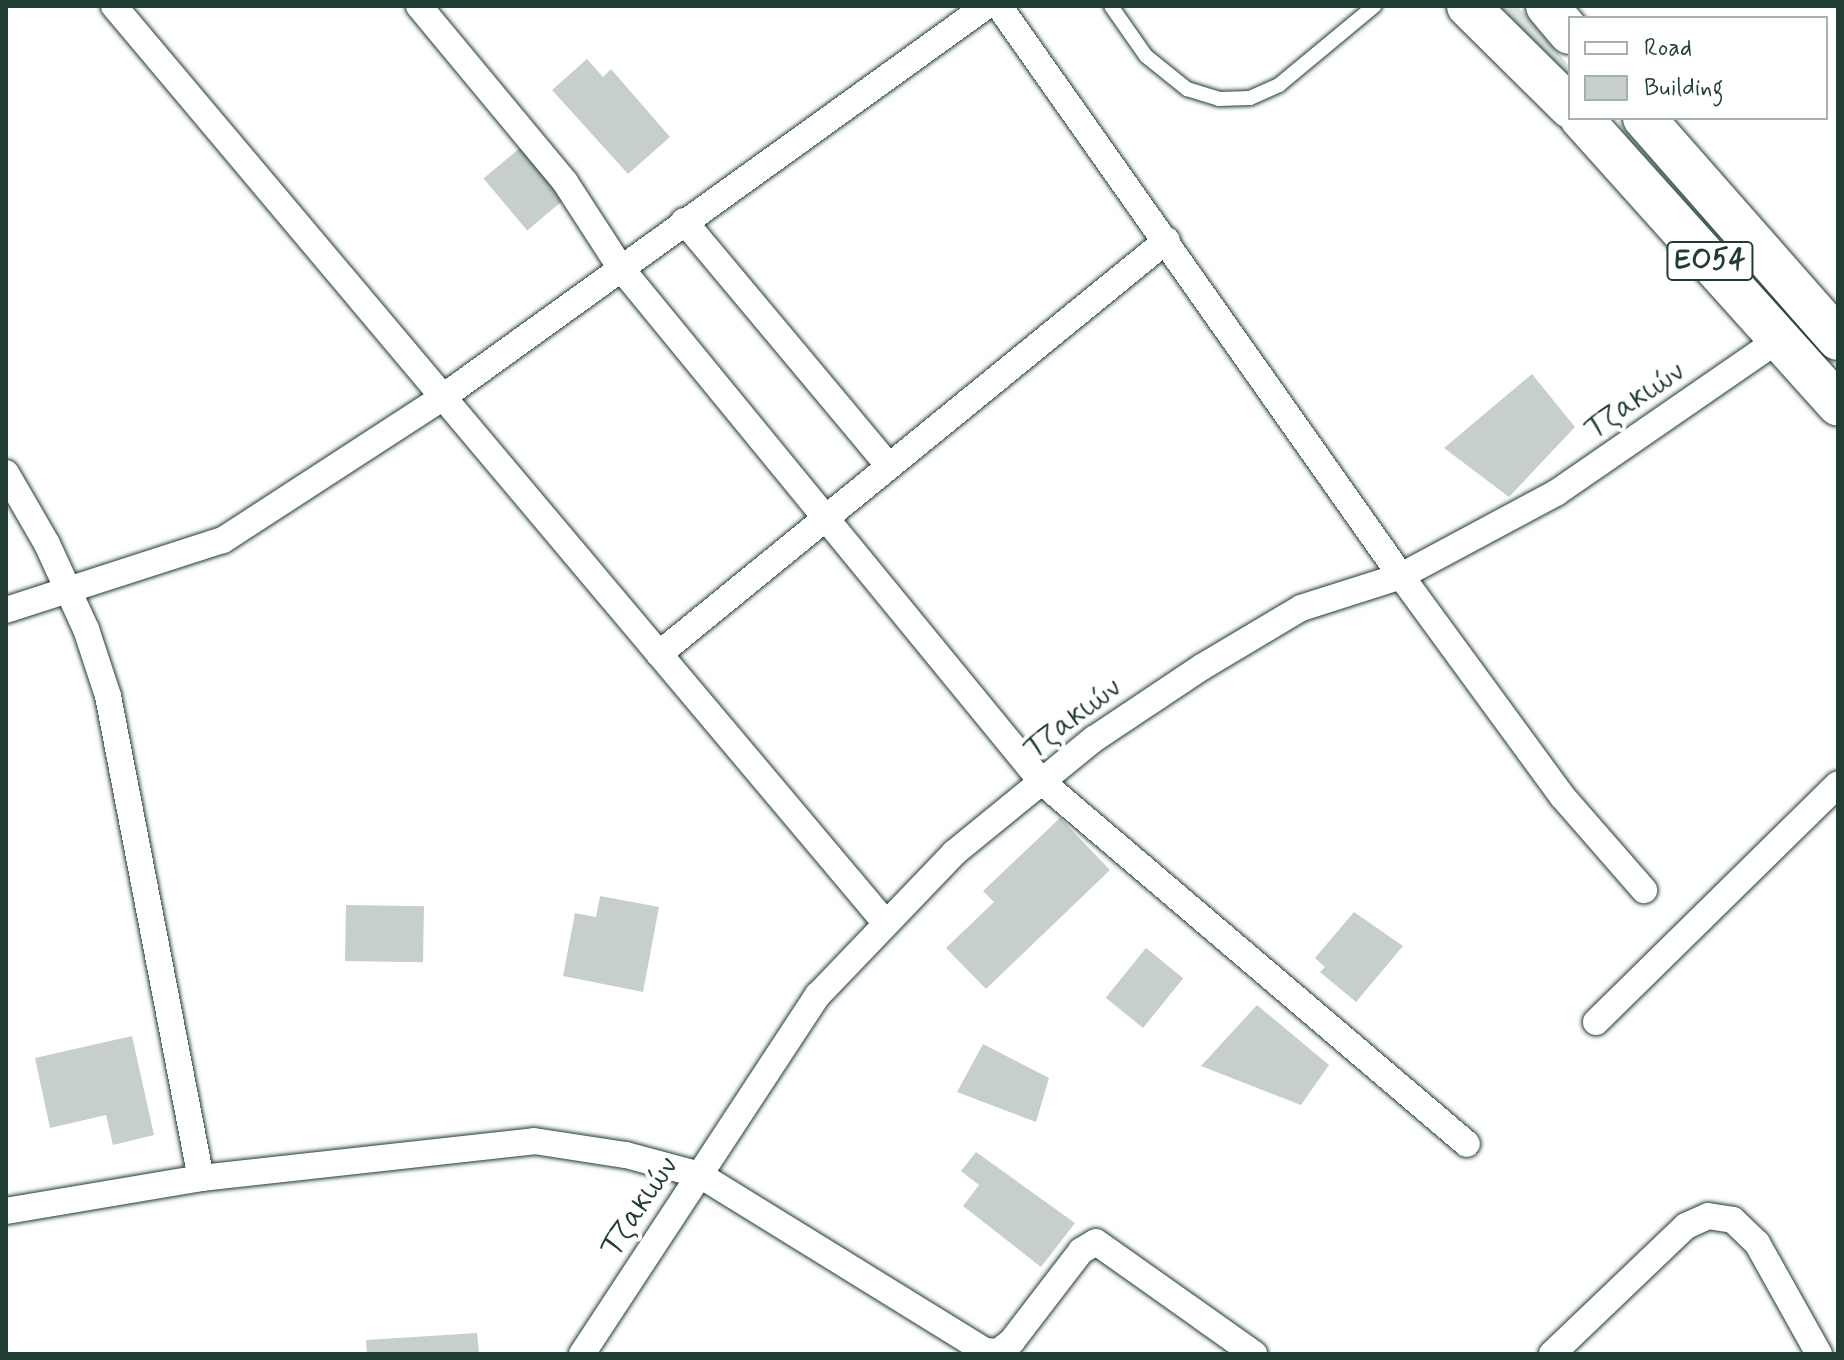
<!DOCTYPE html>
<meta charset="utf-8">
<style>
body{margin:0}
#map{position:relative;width:1844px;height:1360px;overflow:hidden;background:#fff;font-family:Mynerve,sans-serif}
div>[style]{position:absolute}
.green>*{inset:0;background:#dee3e2}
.building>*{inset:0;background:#c7cfcc;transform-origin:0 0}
.roads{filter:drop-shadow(0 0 2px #1f3d34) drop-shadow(0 0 2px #1f3d34)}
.service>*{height:14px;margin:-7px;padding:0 7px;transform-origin:7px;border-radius:7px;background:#fff}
.minor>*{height:26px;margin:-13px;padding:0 13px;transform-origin:13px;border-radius:13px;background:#fff}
.primary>*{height:42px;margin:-21px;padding:0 21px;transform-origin:21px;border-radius:21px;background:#fff}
span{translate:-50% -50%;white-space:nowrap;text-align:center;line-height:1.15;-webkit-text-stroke:8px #fff;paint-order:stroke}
.shield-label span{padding:2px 6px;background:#fff;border:2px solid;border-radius:6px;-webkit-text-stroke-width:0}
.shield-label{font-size:28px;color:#1f3d34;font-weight:700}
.street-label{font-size:30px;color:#1f3d34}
.frame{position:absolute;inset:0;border:8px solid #1f3d34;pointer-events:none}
.legend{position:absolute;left:1568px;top:16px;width:260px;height:104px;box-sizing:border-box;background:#fff;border:2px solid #a5b1ae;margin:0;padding:10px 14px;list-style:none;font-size:24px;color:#1f3d34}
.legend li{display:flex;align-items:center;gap:16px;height:40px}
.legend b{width:40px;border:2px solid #a5b1ae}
</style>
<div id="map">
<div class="green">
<i style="clip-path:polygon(1494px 6px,1517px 6px,1525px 14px,1570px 67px,1570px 83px)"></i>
</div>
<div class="building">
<i style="clip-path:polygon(587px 59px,603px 77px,611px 69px,670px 137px,628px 174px,552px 90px)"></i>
<i style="left:521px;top:147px;width:68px;height:49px;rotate:50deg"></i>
<i style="clip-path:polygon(1532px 374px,1575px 427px,1509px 497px,1444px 448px)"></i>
<i style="clip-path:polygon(1060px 818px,1110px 870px,986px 989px,946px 948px,994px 902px,983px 891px)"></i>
<i style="clip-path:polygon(600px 896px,659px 907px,643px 992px,563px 976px,575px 913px,596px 917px)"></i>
<i style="left:346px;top:905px;width:78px;height:56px;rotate:1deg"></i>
<i style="clip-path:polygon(1354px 912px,1403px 946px,1356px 1002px,1320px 972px,1325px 967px,1315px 958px)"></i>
<i style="left:1146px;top:948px;width:48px;height:64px;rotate:39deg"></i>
<i style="clip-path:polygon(1257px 1005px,1329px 1065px,1301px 1105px,1201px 1066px)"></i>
<i style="clip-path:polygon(132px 1036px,154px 1135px,113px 1145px,106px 1115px,50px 1128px,35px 1058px)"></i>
<i style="clip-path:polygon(983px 1044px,1049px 1078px,1036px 1122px,957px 1092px)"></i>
<i style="clip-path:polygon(976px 1152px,1075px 1223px,1041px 1267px,963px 1206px,979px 1185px,961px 1171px)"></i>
<i style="clip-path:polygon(477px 1333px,479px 1352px,367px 1354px,366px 1340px)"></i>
</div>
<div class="roads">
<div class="service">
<i style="left:1111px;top:6px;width:61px;rotate:55deg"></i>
<i style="left:1146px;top:56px;width:53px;rotate:38.8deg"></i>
<i style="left:1187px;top:89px;width:34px;rotate:17deg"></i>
<i style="left:1219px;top:99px;width:31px;rotate:-2deg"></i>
<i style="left:1250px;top:98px;width:32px;rotate:-24deg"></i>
<i style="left:1279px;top:85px;width:124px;rotate:-39.7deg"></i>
</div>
<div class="minor">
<i style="left:114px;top:6px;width:1196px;rotate:49.92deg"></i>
<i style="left:419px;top:6px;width:229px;rotate:50.3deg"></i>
<i style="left:565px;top:182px;width:101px;rotate:57.1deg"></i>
<i style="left:620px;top:267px;width:666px;rotate:50.67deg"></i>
<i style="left:1042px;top:782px;width:558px;rotate:40.42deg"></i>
<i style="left:999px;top:6px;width:697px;rotate:54.81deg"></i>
<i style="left:1401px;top:576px;width:273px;rotate:53.8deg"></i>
<i style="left:1562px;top:796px;width:125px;rotate:48.9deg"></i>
<i style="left:684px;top:221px;width:319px;rotate:50.1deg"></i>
<i style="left:6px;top:473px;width:82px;rotate:60deg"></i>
<i style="left:47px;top:544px;width:94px;rotate:65.4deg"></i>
<i style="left:86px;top:629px;width:71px;rotate:71.8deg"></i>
<i style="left:108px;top:696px;width:491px;rotate:79.1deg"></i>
<i style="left:6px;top:610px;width:228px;rotate:-17.9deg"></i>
<i style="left:223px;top:540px;width:262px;rotate:-33deg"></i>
<i style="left:443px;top:397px;width:669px;rotate:-35.76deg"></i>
<i style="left:659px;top:654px;width:655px;rotate:-39.18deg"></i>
<i style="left:1596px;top:1022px;width:339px;rotate:-44.5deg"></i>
<i style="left:6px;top:1211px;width:198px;rotate:-9.6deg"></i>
<i style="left:201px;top:1178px;width:335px;rotate:-6.3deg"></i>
<i style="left:534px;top:1141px;width:93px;rotate:8.7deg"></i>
<i style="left:626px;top:1155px;width:77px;rotate:15.1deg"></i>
<i style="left:700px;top:1175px;width:335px;rotate:31.7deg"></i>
<i style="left:985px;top:1351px;width:13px;rotate:4deg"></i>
<i style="left:998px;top:1352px;width:18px;rotate:-38deg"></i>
<i style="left:1012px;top:1341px;width:113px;rotate:-52.5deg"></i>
<i style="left:1081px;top:1251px;width:17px;rotate:-31deg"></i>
<i style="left:1096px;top:1242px;width:194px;rotate:35.3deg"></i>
<i style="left:582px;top:1354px;width:430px;rotate:-56.7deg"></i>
<i style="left:818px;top:995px;width:197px;rotate:-46.2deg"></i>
<i style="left:954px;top:853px;width:181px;rotate:-39.2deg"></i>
<i style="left:1094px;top:739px;width:130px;rotate:-33.7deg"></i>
<i style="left:1202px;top:667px;width:115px;rotate:-30.8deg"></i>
<i style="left:1301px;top:608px;width:105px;rotate:-17.7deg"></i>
<i style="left:1401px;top:576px;width:176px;rotate:-28.2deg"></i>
<i style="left:1556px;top:493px;width:271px;rotate:-34.6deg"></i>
<i style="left:1552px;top:1354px;width:185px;rotate:-43.7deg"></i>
<i style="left:1686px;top:1226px;width:24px;rotate:-24deg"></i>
<i style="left:1708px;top:1216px;width:25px;rotate:9deg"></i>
<i style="left:1733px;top:1220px;width:33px;rotate:44deg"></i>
<i style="left:1757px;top:1243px;width:127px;rotate:60.8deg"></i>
</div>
<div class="primary">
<i style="left:1468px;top:6px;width:144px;rotate:44.7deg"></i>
<i style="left:1547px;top:6px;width:35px;rotate:50deg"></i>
<i style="left:1581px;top:118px;width:385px;rotate:48.1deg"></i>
<i style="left:1644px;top:118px;width:294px;rotate:48.7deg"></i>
</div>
</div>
<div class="shield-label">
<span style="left:1710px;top:261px">ΕΟ54</span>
</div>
<div class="street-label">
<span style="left:1635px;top:401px;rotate:-34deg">Τζακιών</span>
<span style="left:1073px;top:719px;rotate:-37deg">Τζακιών</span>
<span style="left:640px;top:1207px;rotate:-56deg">Τζακιών</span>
</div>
<div class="frame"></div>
<ul class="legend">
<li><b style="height:10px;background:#fff"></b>Road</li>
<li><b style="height:22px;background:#c7cfcc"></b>Building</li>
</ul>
</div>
